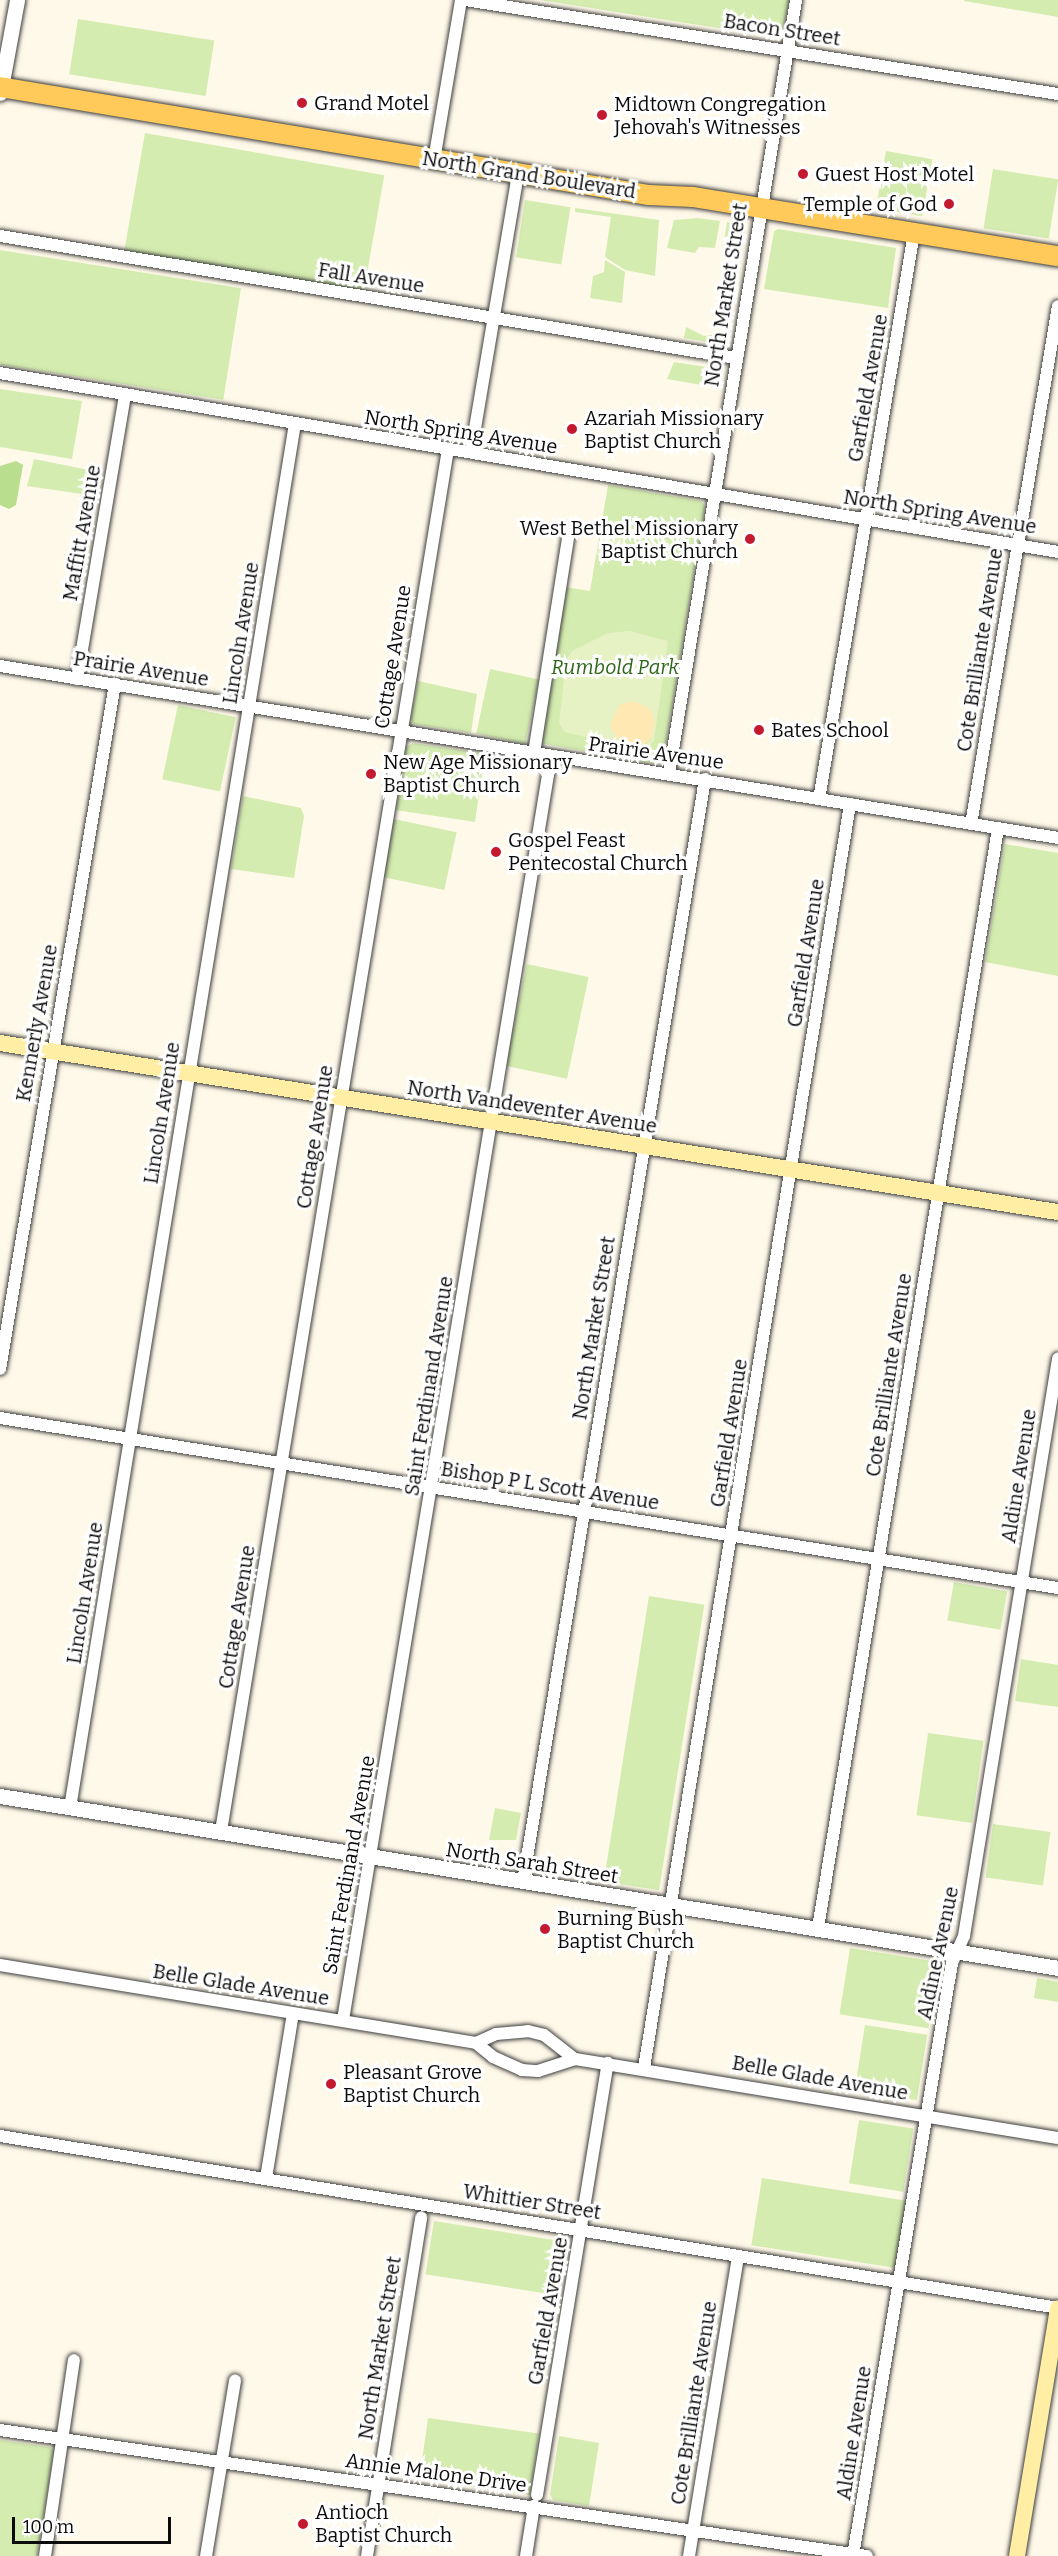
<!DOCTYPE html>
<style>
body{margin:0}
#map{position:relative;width:1058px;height:2556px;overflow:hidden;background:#fff9e9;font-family:Bitter,serif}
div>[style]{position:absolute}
.green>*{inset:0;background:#d4ecb0;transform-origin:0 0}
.forest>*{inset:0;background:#b8de8e}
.sand>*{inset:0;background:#ffe8b1}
.round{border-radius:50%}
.pitch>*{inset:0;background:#e6f2c3;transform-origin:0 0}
.roads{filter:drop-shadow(0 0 2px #3e3e3e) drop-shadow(0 0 2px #3e3e3e)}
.minor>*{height:12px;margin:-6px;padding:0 6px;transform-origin:6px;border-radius:6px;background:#fff}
.tertiary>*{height:15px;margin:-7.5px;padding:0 7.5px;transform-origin:7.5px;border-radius:7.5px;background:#fff}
.secondary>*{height:16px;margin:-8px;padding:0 8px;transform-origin:8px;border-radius:8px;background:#ffeea4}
.primary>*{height:20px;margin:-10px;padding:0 10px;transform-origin:10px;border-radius:10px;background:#ffca59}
.dots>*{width:16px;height:16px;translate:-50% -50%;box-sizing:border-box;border:3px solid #fff;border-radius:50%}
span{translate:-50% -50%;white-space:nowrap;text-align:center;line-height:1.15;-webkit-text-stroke:6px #fff;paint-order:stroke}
.street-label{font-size:20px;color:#0b0b0b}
.poi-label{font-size:20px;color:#0b0b0b}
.left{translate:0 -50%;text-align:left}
.right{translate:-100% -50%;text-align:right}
.park-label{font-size:20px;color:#2e6718;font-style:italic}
.scale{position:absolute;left:12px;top:2517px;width:159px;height:27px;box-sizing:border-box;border:3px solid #0b0b0b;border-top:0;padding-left:8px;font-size:18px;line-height:21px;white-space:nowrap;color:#0b0b0b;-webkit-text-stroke:4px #fff;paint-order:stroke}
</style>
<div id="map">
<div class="green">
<i style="clip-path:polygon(540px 0,789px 0,781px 38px)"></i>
<i style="clip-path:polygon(1058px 0,1058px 17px,964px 1px,964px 0)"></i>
<i style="left:78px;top:19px;width:138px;height:56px;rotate:9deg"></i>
<i style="left:145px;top:133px;width:243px;height:120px;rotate:10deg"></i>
<i style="left:886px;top:151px;width:47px;height:58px;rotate:10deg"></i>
<i style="left:993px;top:169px;width:66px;height:60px;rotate:9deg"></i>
<i style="left:525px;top:200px;width:46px;height:58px;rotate:9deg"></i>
<i style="clip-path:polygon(575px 208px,659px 220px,655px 276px,625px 270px,605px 257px,611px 217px,575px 212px)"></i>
<i style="clip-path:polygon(698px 218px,720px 221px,715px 248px,699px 247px,695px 253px,667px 248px,674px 220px)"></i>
<i style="clip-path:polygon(727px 222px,746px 227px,741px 253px,723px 248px)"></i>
<i style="clip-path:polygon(778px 229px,896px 248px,888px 308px,764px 289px,774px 231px)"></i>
<i style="left:0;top:250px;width:244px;height:113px;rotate:9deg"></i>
<i style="clip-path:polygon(740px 259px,726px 345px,684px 338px,686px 327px,704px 336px,724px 333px)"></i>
<i style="clip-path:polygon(605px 260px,625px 272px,622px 303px,590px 298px,593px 276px,604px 272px)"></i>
<i style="clip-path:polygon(674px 362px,719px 369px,719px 388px,667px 379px)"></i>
<i style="clip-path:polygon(0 389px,82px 401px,72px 459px,0 447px)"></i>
<i style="clip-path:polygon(34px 459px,99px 472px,96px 496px,27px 486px)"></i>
<i style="clip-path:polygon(608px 485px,701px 501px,705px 506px,663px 760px,655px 764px,539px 743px,565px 587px,590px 591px)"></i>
<i style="left:490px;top:669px;width:50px;height:66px;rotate:12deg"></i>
<i style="clip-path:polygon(418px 681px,477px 694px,471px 733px,413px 724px,411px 718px)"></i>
<i style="left:178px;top:705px;width:59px;height:76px;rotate:12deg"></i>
<i style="clip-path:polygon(413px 743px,485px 754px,475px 822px,396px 810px,406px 747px)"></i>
<i style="clip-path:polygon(243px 796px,301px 808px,304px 816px,294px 878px,231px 869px)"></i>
<i style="left:394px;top:819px;width:64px;height:59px;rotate:12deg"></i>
<i style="clip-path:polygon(1005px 844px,1058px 853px,1058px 976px,985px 962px)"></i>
<i style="left:527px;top:964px;width:63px;height:104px;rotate:12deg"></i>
<i style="left:954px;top:1582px;width:54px;height:39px;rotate:10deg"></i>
<i style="left:649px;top:1596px;width:56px;height:289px;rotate:9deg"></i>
<i style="clip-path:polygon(1021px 1659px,1058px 1665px,1058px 1707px,1015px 1701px)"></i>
<i style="left:928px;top:1733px;width:56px;height:83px;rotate:8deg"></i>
<i style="clip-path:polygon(495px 1808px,521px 1813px,516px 1840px,489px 1840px)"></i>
<i style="left:993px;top:1824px;width:58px;height:54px;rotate:8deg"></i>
<i style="left:850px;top:1948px;width:90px;height:67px;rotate:9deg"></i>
<i style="clip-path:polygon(1037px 1978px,1058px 1982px,1058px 2002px,1034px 1998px)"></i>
<i style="left:865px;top:2025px;width:63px;height:66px;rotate:9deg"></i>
<i style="left:859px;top:2120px;width:55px;height:64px;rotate:9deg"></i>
<i style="left:762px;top:2178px;width:146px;height:68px;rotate:9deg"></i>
<i style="left:434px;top:2221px;width:133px;height:54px;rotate:9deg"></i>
<i style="left:428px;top:2418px;width:112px;height:62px;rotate:8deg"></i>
<i style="clip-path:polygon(559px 2436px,599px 2443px,589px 2506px,553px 2500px,550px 2495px)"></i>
<i style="clip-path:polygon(0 2440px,50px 2447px,54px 2451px,37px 2556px,0 2556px)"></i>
</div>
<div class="forest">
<i style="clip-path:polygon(16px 461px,23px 465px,16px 505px,9px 509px,0 505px,0 466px)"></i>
</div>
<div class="sand">
<i class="round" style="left:610px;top:701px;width:46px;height:46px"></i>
</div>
<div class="pitch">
<i style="left:604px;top:519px;width:25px;height:36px;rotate:11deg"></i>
<i style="clip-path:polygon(evenodd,630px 631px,668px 641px,654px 740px,646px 752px,565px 732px,559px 723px,566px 661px,572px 651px,608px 633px,630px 631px,634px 701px,650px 709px,655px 721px,651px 740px,641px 748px,621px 744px,610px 726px,619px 705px,634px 701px)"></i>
</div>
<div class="roads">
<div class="minor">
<i style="left:465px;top:0;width:600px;rotate:9.01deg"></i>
<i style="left:434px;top:160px;width:162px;rotate:-80.4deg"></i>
<i style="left:0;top:236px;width:746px;rotate:9.41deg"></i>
<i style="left:0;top:373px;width:1073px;rotate:9.6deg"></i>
<i style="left:471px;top:452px;width:283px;rotate:-80.4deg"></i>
<i style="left:0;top:666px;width:1072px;rotate:9.23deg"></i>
<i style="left:77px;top:679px;width:288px;rotate:-80.4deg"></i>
<i style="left:534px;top:753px;width:224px;rotate:-81deg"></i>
<i style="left:669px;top:774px;width:784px;rotate:-80.68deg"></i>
<i style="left:819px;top:799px;width:574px;rotate:-80.47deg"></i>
<i style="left:971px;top:824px;width:525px;rotate:-80.47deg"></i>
<i style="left:0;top:1369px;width:695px;rotate:-80.47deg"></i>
<i style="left:0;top:1418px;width:1072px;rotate:9.13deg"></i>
<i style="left:70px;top:1808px;width:1402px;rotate:-80.77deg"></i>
<i style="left:221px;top:1831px;width:1401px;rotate:-80.67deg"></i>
<i style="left:523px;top:1882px;width:1118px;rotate:-80.63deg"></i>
<i style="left:818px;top:1928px;width:1114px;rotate:-80.7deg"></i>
<i style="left:0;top:1965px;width:482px;rotate:9.3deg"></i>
<i style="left:476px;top:2043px;width:22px;rotate:39deg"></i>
<i style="left:493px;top:2057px;width:32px;rotate:24deg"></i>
<i style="left:522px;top:2070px;width:16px;rotate:4deg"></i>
<i style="left:538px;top:2071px;width:39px;rotate:-18deg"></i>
<i style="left:575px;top:2059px;width:489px;rotate:9.3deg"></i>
<i style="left:343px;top:2020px;width:1280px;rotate:-80.65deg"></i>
<i style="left:476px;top:2043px;width:22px;rotate:-24deg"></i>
<i style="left:496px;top:2034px;width:32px;rotate:-5deg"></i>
<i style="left:528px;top:2031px;width:16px;rotate:14deg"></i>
<i style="left:544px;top:2035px;width:39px;rotate:38deg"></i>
<i style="left:644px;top:2068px;width:1281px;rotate:-80.74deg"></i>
<i style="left:0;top:2136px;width:1072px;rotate:9.23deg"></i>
<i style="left:266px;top:2178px;width:166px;rotate:-80.7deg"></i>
<i style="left:0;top:2430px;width:876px;rotate:8.27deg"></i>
<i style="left:537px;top:2495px;width:438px;rotate:-80.7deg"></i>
<i style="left:45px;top:2556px;width:198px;rotate:-81.6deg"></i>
<i style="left:206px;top:2556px;width:178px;rotate:-80.6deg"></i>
<i style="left:367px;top:2556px;width:343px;rotate:-80.9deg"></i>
<i style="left:526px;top:2556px;width:51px;rotate:-80.9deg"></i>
<i style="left:689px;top:2556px;width:304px;rotate:-80.7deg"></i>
<i style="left:853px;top:2556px;width:601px;rotate:-80.52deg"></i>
<i style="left:952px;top:1963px;width:30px;rotate:-66deg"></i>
<i style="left:964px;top:1936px;width:585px;rotate:-80.75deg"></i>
</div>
<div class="tertiary">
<i style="left:0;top:93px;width:95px;rotate:-79.6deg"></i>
<i style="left:0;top:1796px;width:1072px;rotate:9.23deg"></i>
</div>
<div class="secondary">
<i style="left:0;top:1043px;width:1071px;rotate:9.08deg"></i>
<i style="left:1017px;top:2556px;width:251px;rotate:-80.6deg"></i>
</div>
<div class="primary">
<i style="left:0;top:87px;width:658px;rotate:9.45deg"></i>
<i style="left:649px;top:195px;width:44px;rotate:2.6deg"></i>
<i style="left:693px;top:197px;width:370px;rotate:9.2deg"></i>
</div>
</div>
<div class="dots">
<i style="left:302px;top:103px;background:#c41a2f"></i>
<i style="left:602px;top:115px;background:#c41a2f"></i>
<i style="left:803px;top:174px;background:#c41a2f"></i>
<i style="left:949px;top:204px;background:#c41a2f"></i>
<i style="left:572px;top:429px;background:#c41a2f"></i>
<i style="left:750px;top:539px;background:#c41a2f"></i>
<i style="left:759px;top:730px;background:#c41a2f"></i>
<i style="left:371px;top:774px;background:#c41a2f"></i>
<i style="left:496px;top:852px;background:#c41a2f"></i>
<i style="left:545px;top:1929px;background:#c41a2f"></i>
<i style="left:331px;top:2084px;background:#c41a2f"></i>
<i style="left:303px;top:2524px;background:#c41a2f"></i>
</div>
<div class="street-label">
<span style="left:782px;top:30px;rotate:9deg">Bacon Street</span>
<span style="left:529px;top:175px;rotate:9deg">North Grand Boulevard</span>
<span style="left:371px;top:278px;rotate:9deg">Fall Avenue</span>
<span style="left:726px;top:295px;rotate:-81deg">North Market Street</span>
<span style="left:868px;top:388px;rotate:-80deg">Garfield Avenue</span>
<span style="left:461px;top:432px;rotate:9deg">North Spring Avenue</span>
<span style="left:940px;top:512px;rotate:9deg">North Spring Avenue</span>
<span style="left:82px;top:533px;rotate:-80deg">Maffitt Avenue</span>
<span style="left:241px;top:633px;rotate:-81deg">Lincoln Avenue</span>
<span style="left:980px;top:650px;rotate:-81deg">Cote Brilliante Avenue</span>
<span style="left:393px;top:657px;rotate:-81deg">Cottage Avenue</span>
<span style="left:141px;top:669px;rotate:9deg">Prairie Avenue</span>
<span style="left:656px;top:753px;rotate:8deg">Prairie Avenue</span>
<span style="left:806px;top:953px;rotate:-81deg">Garfield Avenue</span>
<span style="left:37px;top:1023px;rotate:-80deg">Kennerly Avenue</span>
<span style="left:532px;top:1107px;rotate:9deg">North Vandeventer Avenue</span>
<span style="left:162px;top:1113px;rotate:-81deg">Lincoln Avenue</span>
<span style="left:315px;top:1137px;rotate:-81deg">Cottage Avenue</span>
<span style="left:594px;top:1328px;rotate:-81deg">North Market Street</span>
<span style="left:889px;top:1375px;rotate:-81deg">Cote Brilliante Avenue</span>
<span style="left:429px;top:1386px;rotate:-81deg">Saint Ferdinand Avenue</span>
<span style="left:729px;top:1433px;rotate:-81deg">Garfield Avenue</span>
<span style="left:1019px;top:1476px;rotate:-81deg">Aldine Avenue</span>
<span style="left:550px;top:1486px;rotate:9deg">Bishop P L Scott Avenue</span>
<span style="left:85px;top:1593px;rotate:-81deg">Lincoln Avenue</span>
<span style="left:237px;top:1617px;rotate:-81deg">Cottage Avenue</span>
<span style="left:532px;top:1863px;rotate:9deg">North Sarah Street</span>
<span style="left:349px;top:1865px;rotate:-80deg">Saint Ferdinand Avenue</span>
<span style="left:938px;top:1953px;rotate:-78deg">Aldine Avenue</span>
<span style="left:241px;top:1985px;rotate:9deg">Belle Glade Avenue</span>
<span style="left:820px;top:2078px;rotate:10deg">Belle Glade Avenue</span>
<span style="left:532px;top:2202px;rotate:9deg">Whittier Street</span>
<span style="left:548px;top:2311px;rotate:-80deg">Garfield Avenue</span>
<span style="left:380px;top:2348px;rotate:-81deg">North Market Street</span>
<span style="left:694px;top:2403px;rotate:-81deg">Cote Brilliante Avenue</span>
<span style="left:854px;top:2433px;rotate:-81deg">Aldine Avenue</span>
<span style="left:436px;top:2473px;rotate:8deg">Annie Malone Drive</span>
</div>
<div class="poi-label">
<span class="left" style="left:314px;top:103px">Grand Motel</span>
<span class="left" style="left:614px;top:116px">Midtown Congregation<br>Jehovah's Witnesses</span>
<span class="left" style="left:815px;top:174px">Guest Host Motel</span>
<span class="right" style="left:937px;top:204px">Temple of God</span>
<span class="left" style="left:584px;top:430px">Azariah Missionary<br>Baptist Church</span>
<span class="right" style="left:738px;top:540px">West Bethel Missionary<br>Baptist Church</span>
<span class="left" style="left:771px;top:730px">Bates School</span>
<span class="left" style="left:383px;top:774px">New Age Missionary<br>Baptist Church</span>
<span class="left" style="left:508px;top:852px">Gospel Feast<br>Pentecostal Church</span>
<span class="left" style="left:557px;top:1930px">Burning Bush<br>Baptist Church</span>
<span class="left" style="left:343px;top:2084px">Pleasant Grove<br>Baptist Church</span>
<span class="left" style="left:315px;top:2524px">Antioch<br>Baptist Church</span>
</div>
<div class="park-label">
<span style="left:615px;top:667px">Rumbold Park</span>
</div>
<div class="scale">100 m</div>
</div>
